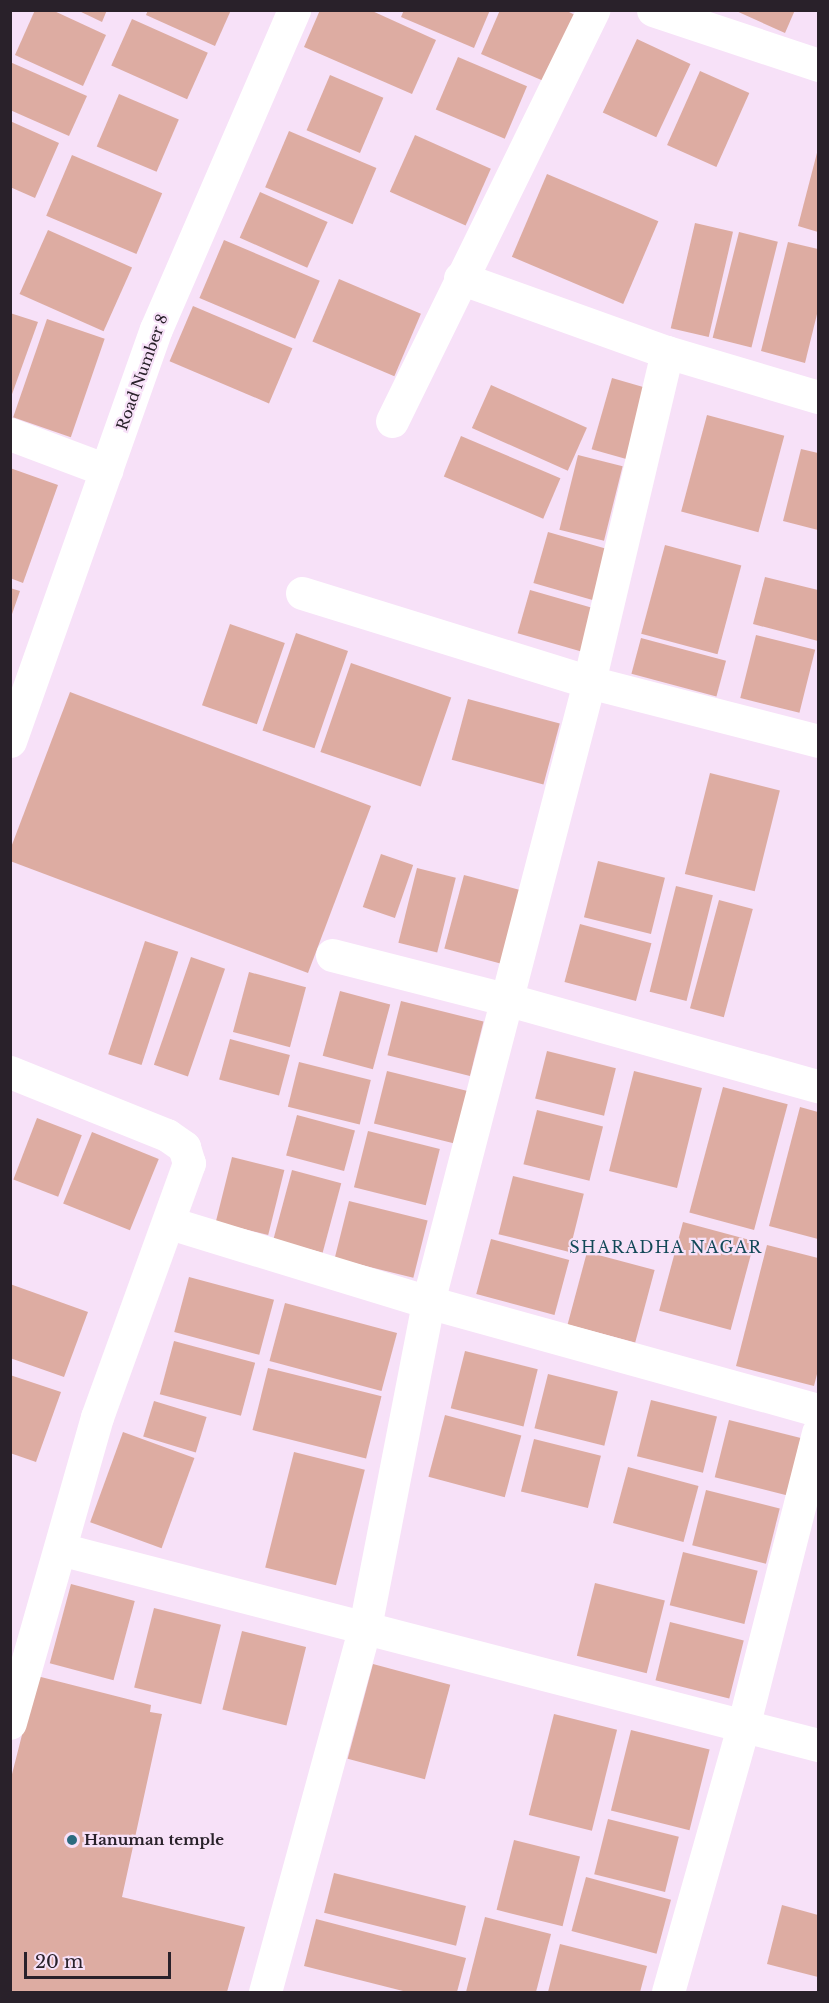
<!DOCTYPE html>
<style>
body{margin:0}
#map{position:relative;width:829px;height:2003px;overflow:hidden;background:#f7e1f8;font-family:"Libre Baskerville",serif}
div>[style]{position:absolute}
.building>*{inset:0;background:#ddaca2;transform-origin:0 0}
.minor>*{height:33px;margin:-16.5px;padding:0 16.5px;transform-origin:16.5px;border-radius:16.5px;background:#fff}
.dots>*{width:16px;height:16px;translate:-50% -50%;box-sizing:border-box;border:3px solid #f7e1f8;border-radius:50%}
span{translate:-50% -50%;white-space:nowrap;text-align:center;line-height:1.15;-webkit-text-stroke:4.5px #f7e1f8;paint-order:stroke}
.street-label{font-size:15px;color:#29212a}
.poi-label{font-size:15px;color:#29212a;font-weight:700}
.left{translate:0 -50%;text-align:left}
.neighbourhood-label{font-size:16px;color:#134958;letter-spacing:1.5px}
.frame{position:absolute;inset:0;border:12px solid #29212a;pointer-events:none}
.scale{position:absolute;left:24px;top:1952px;width:147px;height:27px;box-sizing:border-box;border:3px solid #29212a;border-top:0;padding-left:8px;font-size:18px;line-height:21px;white-space:nowrap;color:#29212a;-webkit-text-stroke:4px #f7e1f8;paint-order:stroke}
</style>
<div id="map">
<div class="building">
<i style="clip-path:polygon(35px 10px,52px 10px,106px 35px,83px 86px,15px 55px)"></i>
<i style="clip-path:polygon(77px 10px,107px 10px,102px 22px)"></i>
<i style="clip-path:polygon(148px 10px,231px 10px,215px 46px,146px 15px)"></i>
<i style="clip-path:polygon(320px 10px,370px 10px,436px 40px,412px 94px,304px 47px)"></i>
<i style="clip-path:polygon(404px 10px,490px 10px,474px 48px,401px 17px)"></i>
<i style="clip-path:polygon(500px 10px,565px 10px,575px 15px,546px 82px,481px 54px)"></i>
<i style="clip-path:polygon(734px 10px,795px 10px,785px 33px)"></i>
<i style="left:132px;top:19px;width:83px;height:51px;rotate:24deg"></i>
<i style="left:637px;top:39px;width:59px;height:81px;rotate:25deg"></i>
<i style="left:458px;top:57px;width:75px;height:57px;rotate:23deg"></i>
<i style="clip-path:polygon(10px 62px,87px 96px,69px 136px,10px 110px)"></i>
<i style="left:700px;top:71px;width:54px;height:81px;rotate:24deg"></i>
<i style="left:330px;top:75px;width:58px;height:60px;rotate:23deg"></i>
<i style="left:119px;top:94px;width:65px;height:57px;rotate:23deg"></i>
<i style="clip-path:polygon(10px 121px,59px 143px,35px 198px,10px 187px)"></i>
<i style="left:289px;top:131px;width:95px;height:61px;rotate:23deg"></i>
<i style="left:415px;top:135px;width:83px;height:62px;rotate:24deg"></i>
<i style="clip-path:polygon(818px 149px,818px 232px,798px 226px)"></i>
<i style="left:72px;top:155px;width:98px;height:66px;rotate:23deg"></i>
<i style="left:547px;top:174px;width:121px;height:90px;rotate:23deg"></i>
<i style="left:260px;top:192px;width:74px;height:50px;rotate:24deg"></i>
<i style="left:695px;top:223px;width:39px;height:108px;rotate:13deg"></i>
<i style="left:48px;top:230px;width:92px;height:70px;rotate:24deg"></i>
<i style="left:739px;top:232px;width:40px;height:109px;rotate:14deg"></i>
<i style="left:224px;top:240px;width:104px;height:63px;rotate:23deg"></i>
<i style="clip-path:polygon(788px 242px,818px 249px,818px 310px,805px 363px,761px 351px)"></i>
<i style="left:339px;top:279px;width:89px;height:68px;rotate:23deg"></i>
<i style="left:193px;top:306px;width:108px;height:60px;rotate:23deg"></i>
<i style="clip-path:polygon(10px 313px,38px 322px,11px 397px,10px 397px)"></i>
<i style="left:47px;top:319px;width:61px;height:104px;rotate:19deg"></i>
<i style="left:612px;top:378px;width:36px;height:74px;rotate:16deg"></i>
<i style="left:491px;top:385px;width:105px;height:47px;rotate:24deg"></i>
<i style="left:707px;top:415px;width:80px;height:100px;rotate:15deg"></i>
<i style="left:461px;top:436px;width:108px;height:44px;rotate:23deg"></i>
<i style="clip-path:polygon(801px 449px,818px 453px,818px 530px,783px 521px)"></i>
<i style="left:578px;top:455px;width:46px;height:77px;rotate:14deg"></i>
<i style="clip-path:polygon(10px 468px,58px 485px,23px 583px,10px 578px)"></i>
<i style="left:548px;top:532px;width:66px;height:53px;rotate:16deg"></i>
<i style="left:665px;top:545px;width:79px;height:92px;rotate:15deg"></i>
<i style="clip-path:polygon(765px 577px,818px 590px,818px 641px,753px 624px)"></i>
<i style="clip-path:polygon(10px 588px,20px 591px,11px 617px,10px 617px)"></i>
<i style="left:530px;top:590px;width:69px;height:45px;rotate:16deg"></i>
<i style="left:230px;top:624px;width:58px;height:86px;rotate:19deg"></i>
<i style="left:296px;top:633px;width:55px;height:103px;rotate:19deg"></i>
<i style="left:756px;top:635px;width:61px;height:65px;rotate:14deg"></i>
<i style="left:641px;top:638px;width:88px;height:37px;rotate:15deg"></i>
<i style="left:351px;top:663px;width:106px;height:94px;rotate:19deg"></i>
<i style="clip-path:polygon(70px 692px,371px 806px,308px 973px,10px 861px,10px 850px)"></i>
<i style="left:468px;top:699px;width:95px;height:63px;rotate:15deg"></i>
<i style="left:710px;top:773px;width:72px;height:104px;rotate:14deg"></i>
<i style="left:381px;top:854px;width:34px;height:56px;rotate:19deg"></i>
<i style="left:598px;top:861px;width:69px;height:58px;rotate:14deg"></i>
<i style="left:417px;top:868px;width:40px;height:77px;rotate:14deg"></i>
<i style="left:464px;top:875px;width:58px;height:76px;rotate:15deg"></i>
<i style="left:676px;top:886px;width:38px;height:109px;rotate:14deg"></i>
<i style="left:719px;top:900px;width:35px;height:112px;rotate:15deg"></i>
<i style="left:580px;top:924px;width:74px;height:60px;rotate:15deg"></i>
<i style="left:145px;top:941px;width:35px;height:119px;rotate:18deg"></i>
<i style="left:191px;top:957px;width:36px;height:114px;rotate:19deg"></i>
<i style="left:249px;top:972px;width:59px;height:62px;rotate:15deg"></i>
<i style="left:340px;top:991px;width:52px;height:67px;rotate:15deg"></i>
<i style="left:401px;top:1001px;width:85px;height:56px;rotate:14deg"></i>
<i style="left:230px;top:1039px;width:62px;height:42px;rotate:15deg"></i>
<i style="left:547px;top:1051px;width:71px;height:49px;rotate:14deg"></i>
<i style="left:299px;top:1062px;width:74px;height:46px;rotate:14deg"></i>
<i style="left:387px;top:1071px;width:83px;height:54px;rotate:14deg"></i>
<i style="left:634px;top:1071px;width:70px;height:103px;rotate:14deg"></i>
<i style="left:723px;top:1087px;width:67px;height:130px;rotate:15deg"></i>
<i style="clip-path:polygon(800px 1107px,818px 1112px,818px 1239px,769px 1226px)"></i>
<i style="left:537px;top:1110px;width:68px;height:56px;rotate:14deg"></i>
<i style="left:297px;top:1115px;width:60px;height:42px;rotate:15deg"></i>
<i style="left:37px;top:1118px;width:48px;height:66px;rotate:21deg"></i>
<i style="left:368px;top:1131px;width:74px;height:58px;rotate:14deg"></i>
<i style="left:92px;top:1132px;width:72px;height:77px;rotate:22deg"></i>
<i style="left:232px;top:1157px;width:54px;height:67px;rotate:14deg"></i>
<i style="left:292px;top:1170px;width:51px;height:72px;rotate:15deg"></i>
<i style="left:513px;top:1176px;width:73px;height:60px;rotate:14deg"></i>
<i style="left:349px;top:1201px;width:81px;height:59px;rotate:14deg"></i>
<i style="left:683px;top:1222px;width:74px;height:92px;rotate:15deg"></i>
<i style="left:491px;top:1239px;width:81px;height:57px;rotate:15deg"></i>
<i style="clip-path:polygon(767px 1245px,818px 1258px,818px 1370px,814px 1386px,736px 1366px)"></i>
<i style="left:587px;top:1252px;width:70px;height:75px;rotate:15deg"></i>
<i style="left:189px;top:1277px;width:88px;height:57px;rotate:15deg"></i>
<i style="clip-path:polygon(10px 1284px,88px 1312px,64px 1377px,10px 1358px)"></i>
<i style="left:285px;top:1303px;width:116px;height:60px;rotate:15deg"></i>
<i style="left:174px;top:1341px;width:84px;height:55px;rotate:15deg"></i>
<i style="left:465px;top:1351px;width:75px;height:59px;rotate:14deg"></i>
<i style="left:268px;top:1368px;width:117px;height:64px;rotate:14deg"></i>
<i style="left:548px;top:1374px;width:72px;height:56px;rotate:14deg"></i>
<i style="clip-path:polygon(10px 1375px,61px 1392px,36px 1462px,10px 1453px)"></i>
<i style="left:651px;top:1400px;width:68px;height:58px;rotate:14deg"></i>
<i style="left:154px;top:1401px;width:55px;height:37px;rotate:17deg"></i>
<i style="left:445px;top:1415px;width:79px;height:64px;rotate:15deg"></i>
<i style="left:729px;top:1420px;width:74px;height:59px;rotate:14deg"></i>
<i style="left:123px;top:1432px;width:76px;height:96px;rotate:20deg"></i>
<i style="left:534px;top:1439px;width:69px;height:54px;rotate:14deg"></i>
<i style="left:294px;top:1452px;width:73px;height:119px;rotate:14deg"></i>
<i style="left:628px;top:1467px;width:73px;height:58px;rotate:15deg"></i>
<i style="left:706px;top:1490px;width:76px;height:57px;rotate:14deg"></i>
<i style="left:683px;top:1552px;width:77px;height:55px;rotate:14deg"></i>
<i style="left:595px;top:1583px;width:72px;height:75px;rotate:14deg"></i>
<i style="left:71px;top:1584px;width:66px;height:82px;rotate:15deg"></i>
<i style="left:154px;top:1608px;width:69px;height:82px;rotate:14deg"></i>
<i style="left:670px;top:1622px;width:76px;height:60px;rotate:14deg"></i>
<i style="left:242px;top:1631px;width:66px;height:81px;rotate:14deg"></i>
<i style="left:373px;top:1664px;width:80px;height:98px;rotate:15deg"></i>
<i style="clip-path:polygon(37px 1676px,151px 1705px,150px 1712px,162px 1714px,122px 1897px,245px 1927px,227px 1992px,10px 1992px,10px 1782px)"></i>
<i style="left:554px;top:1714px;width:65px;height:104px;rotate:14deg"></i>
<i style="left:631px;top:1730px;width:81px;height:83px;rotate:14deg"></i>
<i style="left:608px;top:1819px;width:73px;height:57px;rotate:14deg"></i>
<i style="left:514px;top:1840px;width:68px;height:72px;rotate:14deg"></i>
<i style="left:334px;top:1873px;width:136px;height:41px;rotate:14deg"></i>
<i style="left:586px;top:1877px;width:88px;height:56px;rotate:15deg"></i>
<i style="clip-path:polygon(782px 1905px,818px 1915px,818px 1977px,767px 1964px)"></i>
<i style="clip-path:polygon(485px 1917px,551px 1934px,536px 1992px,466px 1992px)"></i>
<i style="clip-path:polygon(316px 1919px,466px 1958px,457px 1992px,407px 1992px,304px 1966px)"></i>
<i style="clip-path:polygon(560px 1944px,647px 1966px,640px 1992px,548px 1992px)"></i>
</div>
<div class="minor">
<i style="left:653px;top:10px;width:174px;rotate:18.4deg"></i>
<i style="left:460px;top:278px;width:220px;rotate:19.7deg"></i>
<i style="left:667px;top:352px;width:158px;rotate:16.6deg"></i>
<i style="left:392px;top:421px;width:458px;rotate:-63.9deg"></i>
<i style="left:10px;top:434px;width:103px;rotate:20.6deg"></i>
<i style="left:302px;top:593px;width:300px;rotate:17.2deg"></i>
<i style="left:589px;top:682px;width:236px;rotate:14.4deg"></i>
<i style="left:10px;top:741px;width:437px;rotate:-70.5deg"></i>
<i style="left:156px;top:329px;width:348px;rotate:-66.6deg"></i>
<i style="left:332px;top:955px;width:183px;rotate:14.3deg"></i>
<i style="left:509px;top:1000px;width:321px;rotate:15.6deg"></i>
<i style="left:10px;top:1072px;width:169px;rotate:21.9deg"></i>
<i style="left:167px;top:1135px;width:21px;rotate:35deg"></i>
<i style="left:184px;top:1147px;width:17px;rotate:73deg"></i>
<i style="left:189px;top:1163px;width:270px;rotate:109.9deg"></i>
<i style="left:97px;top:1417px;width:318px;rotate:105.9deg"></i>
<i style="left:170px;top:1223px;width:270px;rotate:17deg"></i>
<i style="left:428px;top:1302px;width:405px;rotate:15.5deg"></i>
<i style="left:60px;top:1549px;width:783px;rotate:14.5deg"></i>
<i style="left:265px;top:1992px;width:378px;rotate:-74.7deg"></i>
<i style="left:365px;top:1627px;width:331px;rotate:-79deg"></i>
<i style="left:428px;top:1302px;width:641px;rotate:-75.44deg"></i>
<i style="left:589px;top:682px;width:339px;rotate:-76.7deg"></i>
<i style="left:668px;top:1992px;width:280px;rotate:-74.2deg"></i>
<i style="left:744px;top:1723px;width:300px;rotate:-75.7deg"></i>
</div>
<div class="dots">
<i style="left:72px;top:1840px;background:#2a6b7f"></i>
</div>
<div class="street-label">
<span style="left:142px;top:372px;rotate:-70deg">Road Number 8</span>
</div>
<div class="poi-label">
<span class="left" style="left:84px;top:1840px">Hanuman temple</span>
</div>
<div class="neighbourhood-label">
<span style="left:666px;top:1247px">SHARADHA NAGAR</span>
</div>
<div class="frame"></div>
<div class="scale">20 m</div>
</div>
